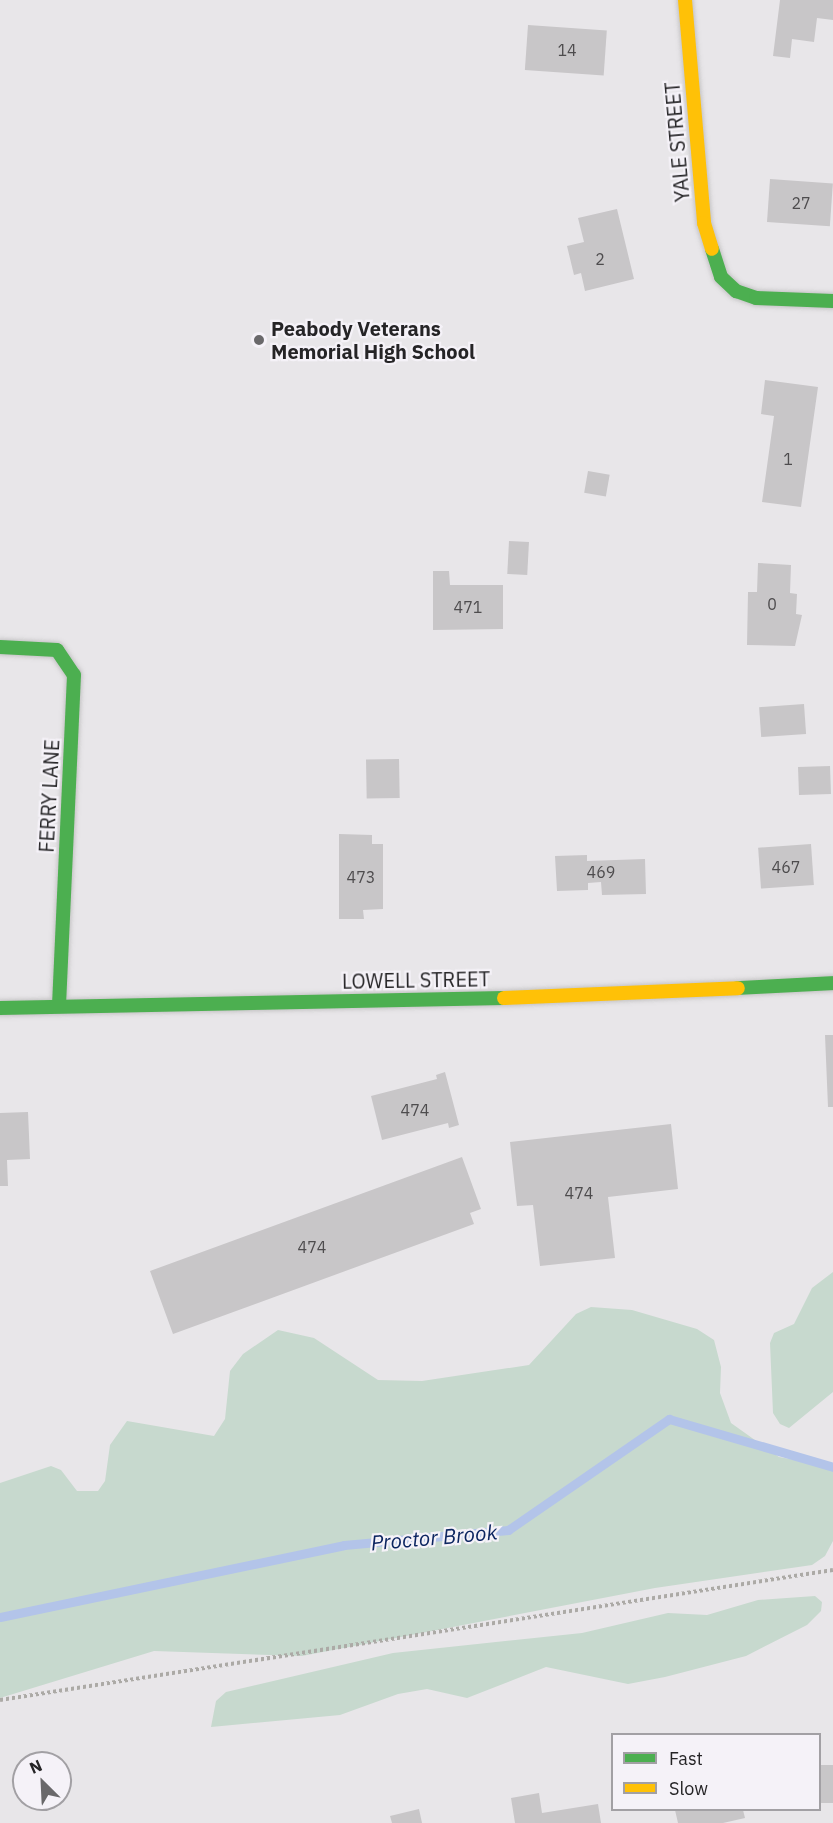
<!DOCTYPE html>
<style>
body{margin:0}
#map{position:relative;width:833px;height:1823px;overflow:hidden;background:#e8e6e9;font-family:"IBM Plex Sans",sans-serif}
div>[style]{position:absolute}
.green>*{inset:0;background:#c7d9ce}
.stream>*{height:9px;margin:-4.5px;padding:0 4.5px;transform-origin:4.5px;border-radius:4.5px;background:#b3c4e9}
.building>*{inset:0;background:#c8c6c8;transform-origin:0 0}
.path>*{height:4px;margin-top:-2px;transform-origin:0;background:repeating-linear-gradient(90deg,#acaaa6 0 3px,transparent 0 6px)}
.roads{filter:drop-shadow(0 0 2px #c5c4c5) drop-shadow(0 0 2px #c5c4c5)}
.fast>*{height:14px;margin:-7px;padding:0 7px;transform-origin:7px;border-radius:7px;background:#4caf50}
.slow>*{height:14px;margin:-7px;padding:0 7px;transform-origin:7px;border-radius:7px;background:#ffc107}
.dots>*{width:16px;height:16px;translate:-50% -50%;box-sizing:border-box;border:3px solid #f5f2f8;border-radius:50%}
span{translate:-50% -50%;white-space:nowrap;text-align:center;line-height:1.15;-webkit-text-stroke:4.5px #f5f2f8;paint-order:stroke}
.number-label{font-size:16px;color:#4e4c4e}
.number-label span{-webkit-text-stroke-width:0}
.street-label{font-size:20px;color:#252426}
.poi-label{font-size:20px;color:#252426;font-weight:700}
.left{translate:0 -50%;text-align:left}
.water-label{font-size:21px;color:#0c2560;font-style:italic}
.legend{position:absolute;left:611px;top:1733px;width:210px;height:78px;box-sizing:border-box;background:#f5f2f8;border:2px solid #a2a0a4;margin:0;padding:8px 10px;list-style:none;font-size:18px;color:#252426}
.legend li{display:flex;align-items:center;gap:12px;height:30px}
.legend b{width:30px;border:2px solid #a2a0a4}
.north{position:absolute;left:12px;top:1751px;width:60px;height:60px;box-sizing:border-box;background:#f5f2f8;border:2px solid #a2a0a4;border-radius:50%;rotate:336deg;font-size:16px;font-weight:700;line-height:24px;text-align:center;color:#252426}
.north::after{content:'';display:block;margin:auto;width:21px;height:27px;background:#69686a;clip-path:polygon(50% 0,100% 100%,50% 72%,0 100%)}
</style>
<div id="map">
<div class="green">
<i style="clip-path:polygon(833px 1272px,833px 1392px,789px 1428px,780px 1424px,773px 1413px,770px 1343px,774px 1333px,794px 1324px,812px 1288px)"></i>
<i style="clip-path:polygon(591px 1307px,632px 1310px,697px 1329px,714px 1340px,721px 1367px,720px 1393px,731px 1423px,779px 1457px,833px 1467px,833px 1541px,825px 1556px,812px 1565px,655px 1588px,302px 1656px,154px 1651px,0 1698px,0 1483px,51px 1466px,61px 1470px,77px 1491px,98px 1491px,105px 1481px,110px 1445px,127px 1421px,214px 1436px,225px 1419px,230px 1371px,243px 1354px,278px 1330px,314px 1338px,378px 1380px,422px 1381px,529px 1365px,576px 1314px)"></i>
<i style="clip-path:polygon(815px 1596px,822px 1602px,821px 1611px,807px 1625px,746px 1656px,665px 1677px,628px 1684px,546px 1667px,467px 1698px,427px 1689px,398px 1694px,340px 1715px,211px 1727px,216px 1701px,226px 1692px,393px 1653px,582px 1633px,668px 1613px,707px 1615px,758px 1600px)"></i>
</div>
<div class="stream">
<i style="left:0;top:1617px;width:351px;rotate:-11.8deg"></i>
<i style="left:344px;top:1545px;width:165px;rotate:-5.2deg"></i>
<i style="left:508px;top:1530px;width:196px;rotate:-34.6deg"></i>
<i style="left:669px;top:1419px;width:171px;rotate:16.3deg"></i>
</div>
<div class="building">
<i style="clip-path:polygon(780px 0,833px 0,833px 20px,817px 18px,814px 42px,792px 39px,790px 58px,773px 56px)"></i>
<i style="left:528px;top:25px;width:79px;height:45px;rotate:4deg"></i>
<i style="left:770px;top:179px;width:63px;height:43px;rotate:4deg"></i>
<i style="clip-path:polygon(617px 209px,634px 279px,585px 291px,581px 273px,574px 275px,567px 246px,584px 242px,578px 218px)"></i>
<i style="clip-path:polygon(765px 380px,818px 387px,801px 507px,762px 502px,774px 416px,761px 414px)"></i>
<i style="left:588px;top:471px;width:22px;height:22px;rotate:10deg"></i>
<i style="left:509px;top:541px;width:20px;height:33px;rotate:3deg"></i>
<i style="clip-path:polygon(758px 563px,791px 565px,790px 593px,797px 594px,796px 614px,802px 615px,795px 646px,747px 645px,748px 592px,757px 592px)"></i>
<i style="clip-path:polygon(433px 571px,449px 571px,450px 585px,503px 585px,503px 629px,433px 630px)"></i>
<i style="left:804px;top:704px;width:30px;height:45px;rotate:86deg"></i>
<i style="left:399px;top:759px;width:39px;height:33px;rotate:89deg"></i>
<i style="left:830px;top:766px;width:28px;height:32px;rotate:88deg"></i>
<i style="clip-path:polygon(339px 834px,372px 835px,372px 844px,383px 844px,383px 909px,363px 910px,364px 919px,339px 919px)"></i>
<i style="left:811px;top:844px;width:41px;height:53px;rotate:86deg"></i>
<i style="clip-path:polygon(587px 855px,587px 861px,645px 859px,646px 894px,602px 895px,601px 882px,588px 883px,588px 890px,557px 891px,555px 856px)"></i>
<i style="clip-path:polygon(825px 1035px,833px 1035px,833px 1107px,828px 1107px)"></i>
<i style="clip-path:polygon(445px 1072px,459px 1125px,449px 1128px,448px 1123px,382px 1140px,371px 1096px,437px 1079px,436px 1075px)"></i>
<i style="clip-path:polygon(28px 1112px,30px 1159px,7px 1160px,8px 1186px,0 1186px,0 1113px)"></i>
<i style="clip-path:polygon(671px 1124px,678px 1189px,608px 1197px,615px 1258px,540px 1266px,533px 1205px,517px 1206px,510px 1142px)"></i>
<i style="clip-path:polygon(462px 1157px,481px 1209px,470px 1213px,474px 1224px,173px 1334px,150px 1271px)"></i>
<i style="left:833px;top:1765px;width:38px;height:13px;rotate:90deg"></i>
<i style="clip-path:polygon(539px 1793px,542px 1813px,598px 1804px,601px 1823px,515px 1823px,511px 1798px)"></i>
<i style="clip-path:polygon(419px 1809px,422px 1823px,392px 1823px,390px 1816px)"></i>
<i style="clip-path:polygon(675px 1810px,743px 1810px,745px 1818px,723px 1823px,678px 1823px)"></i>
</div>
<div class="path">
<i style="left:0;top:1700px;width:843px;rotate:-8.87deg"></i>
</div>
<div class="roads">
<div class="fast">
<i style="left:712px;top:249px;width:29px;rotate:72deg"></i>
<i style="left:721px;top:277px;width:21px;rotate:43deg"></i>
<i style="left:736px;top:291px;width:21px;rotate:19deg"></i>
<i style="left:756px;top:298px;width:77px;rotate:2.2deg"></i>
<i style="left:0;top:647px;width:57px;rotate:3deg"></i>
<i style="left:57px;top:650px;width:30px;rotate:56deg"></i>
<i style="left:74px;top:675px;width:331px;rotate:92.6deg"></i>
<i style="left:738px;top:988px;width:95px;rotate:-3deg"></i>
<i style="left:0;top:1008px;width:504px;rotate:-1.14deg"></i>
</div>
<div class="slow">
<i style="left:685px;top:0;width:224px;rotate:85.1deg"></i>
<i style="left:704px;top:223px;width:27px;rotate:73deg"></i>
<i style="left:504px;top:998px;width:234px;rotate:-2.4deg"></i>
</div>
</div>
<div class="dots">
<i style="left:259px;top:340px;background:#69686a"></i>
</div>
<div class="number-label">
<span style="left:567px;top:50px">14</span>
<span style="left:801px;top:203px">27</span>
<span style="left:600px;top:259px">2</span>
<span style="left:788px;top:459px">1</span>
<span style="left:772px;top:604px">0</span>
<span style="left:468px;top:607px">471</span>
<span style="left:786px;top:867px">467</span>
<span style="left:601px;top:872px">469</span>
<span style="left:361px;top:877px">473</span>
<span style="left:415px;top:1110px">474</span>
<span style="left:579px;top:1193px">474</span>
<span style="left:312px;top:1247px">474</span>
</div>
<div class="street-label">
<span style="left:677px;top:142px;rotate:-95deg">YALE STREET</span>
<span style="left:49px;top:796px;rotate:-87deg">FERRY LANE</span>
<span style="left:416px;top:980px;rotate:-1deg">LOWELL STREET</span>
</div>
<div class="poi-label">
<span class="left" style="left:271px;top:340px">Peabody Veterans<br>Memorial High School</span>
</div>
<div class="water-label">
<span style="left:434px;top:1537px;rotate:-5deg">Proctor Brook</span>
</div>
<ul class="legend">
<li><b style="height:8px;background:#4caf50"></b>Fast</li>
<li><b style="height:8px;background:#ffc107"></b>Slow</li>
</ul>
<div class="north">N</div>
</div>
